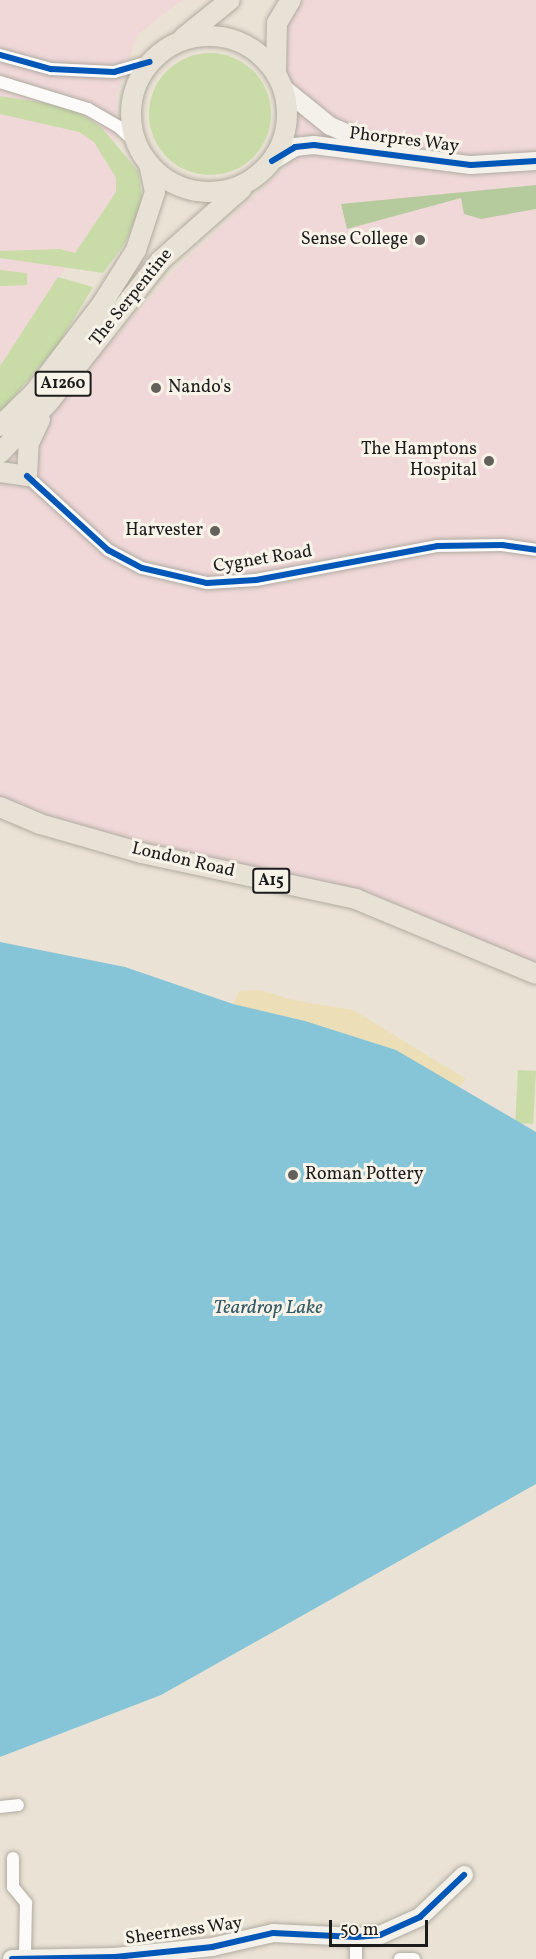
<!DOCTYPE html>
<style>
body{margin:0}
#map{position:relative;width:536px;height:1959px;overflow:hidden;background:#eae2d4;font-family:Vollkorn,serif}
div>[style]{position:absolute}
.built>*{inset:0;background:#f0d8d8}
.green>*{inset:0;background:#c9dca7;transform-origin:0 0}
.round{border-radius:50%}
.forest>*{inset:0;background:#b5cb9d}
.sand>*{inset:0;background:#ecdeb6}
.water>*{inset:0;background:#85c5d7}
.roads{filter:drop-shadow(0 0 2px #b0aba2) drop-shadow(0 0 2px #b0aba2)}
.street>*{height:12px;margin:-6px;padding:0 6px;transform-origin:6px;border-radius:6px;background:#fcfbf9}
.secondary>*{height:18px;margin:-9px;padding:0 9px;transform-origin:9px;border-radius:9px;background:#f4f0ea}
.primary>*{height:20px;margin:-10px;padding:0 10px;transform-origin:10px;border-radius:10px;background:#e8e1d5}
.primary>.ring{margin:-10px;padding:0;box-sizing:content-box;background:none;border:20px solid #e8e1d5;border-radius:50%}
.cycleway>*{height:6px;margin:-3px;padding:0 3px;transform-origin:3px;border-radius:3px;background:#0057b8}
.dots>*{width:16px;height:16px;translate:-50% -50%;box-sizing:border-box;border:3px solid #f7f3e8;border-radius:50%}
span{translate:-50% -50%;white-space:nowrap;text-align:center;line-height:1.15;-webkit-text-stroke:6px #f7f3e8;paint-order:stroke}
.shield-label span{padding:2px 4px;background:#f7f3e8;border:2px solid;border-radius:4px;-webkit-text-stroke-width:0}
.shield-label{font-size:16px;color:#1c1c1c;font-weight:700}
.street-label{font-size:18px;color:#1c1c1c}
.poi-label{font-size:18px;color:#1c1c1c}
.right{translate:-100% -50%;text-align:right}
.left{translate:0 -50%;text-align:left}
.water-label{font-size:20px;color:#355a67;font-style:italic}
.scale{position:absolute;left:329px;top:1920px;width:99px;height:27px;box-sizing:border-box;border:3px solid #1c1c1c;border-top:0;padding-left:8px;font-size:18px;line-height:21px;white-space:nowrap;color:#1c1c1c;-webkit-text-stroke:4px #f7f3e8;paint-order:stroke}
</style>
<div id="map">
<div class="built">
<i style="clip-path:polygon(0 0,183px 0,138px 34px,116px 96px,116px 192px,0 366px)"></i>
<i style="clip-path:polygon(302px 0,536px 0,536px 964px,392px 902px,86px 829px,0 797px,0 459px,61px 399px,174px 271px,295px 158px,296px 117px,284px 65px,287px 20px)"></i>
</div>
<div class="green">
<i class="round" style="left:149px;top:53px;width:122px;height:122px"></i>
<i style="clip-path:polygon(0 96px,72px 107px,102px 128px,138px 171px,142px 197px,136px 217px,125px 243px,103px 273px,0 258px,0 251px,60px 249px,75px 253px,116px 192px,116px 178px,94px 142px,79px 132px,0 114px)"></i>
<i style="clip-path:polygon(0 270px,27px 273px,27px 285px,0 286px)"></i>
<i style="clip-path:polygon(58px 277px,93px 287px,58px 345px,0 413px,0 366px)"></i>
<i style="left:518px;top:1070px;width:18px;height:53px;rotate:3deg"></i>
</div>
<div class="forest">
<i style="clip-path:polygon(536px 185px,536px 209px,481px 219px,464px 214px,461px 198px,347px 229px,341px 204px)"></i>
</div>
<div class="sand">
<i style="clip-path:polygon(260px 990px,293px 1000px,353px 1010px,466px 1079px,458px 1088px,396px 1050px,305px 1021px,233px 1004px,239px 991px)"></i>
</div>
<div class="water">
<i style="clip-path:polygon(0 942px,125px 967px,233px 1004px,305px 1021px,396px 1050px,536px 1132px,536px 1484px,161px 1695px,0 1757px)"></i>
</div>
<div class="roads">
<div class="street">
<i style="left:0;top:55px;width:53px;rotate:15.4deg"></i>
<i style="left:51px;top:69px;width:63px;rotate:2.7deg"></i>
<i style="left:114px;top:72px;width:37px;rotate:-16deg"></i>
<i style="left:0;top:82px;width:92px;rotate:17.1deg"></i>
<i style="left:88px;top:109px;width:36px;rotate:30deg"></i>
<i style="left:119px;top:127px;width:23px;rotate:43deg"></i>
<i style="left:27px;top:476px;width:110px;rotate:42.4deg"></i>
<i style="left:108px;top:550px;width:38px;rotate:28deg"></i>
<i style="left:142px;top:568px;width:67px;rotate:13deg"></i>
<i style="left:207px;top:583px;width:49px;rotate:-3.5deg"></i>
<i style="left:256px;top:580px;width:185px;rotate:-10.6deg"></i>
<i style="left:438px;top:546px;width:64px;rotate:-0.9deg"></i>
<i style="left:502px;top:545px;width:34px;rotate:8deg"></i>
<i style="left:0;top:1807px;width:18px;rotate:-6deg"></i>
<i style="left:13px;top:1858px;width:29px;rotate:90deg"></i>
<i style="left:13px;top:1887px;width:21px;rotate:51deg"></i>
<i style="left:26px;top:1903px;width:54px;rotate:91.1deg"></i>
<i style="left:356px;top:1959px;width:22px;rotate:-90deg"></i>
<i style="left:400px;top:1959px;width:14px"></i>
</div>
<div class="secondary">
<i style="left:283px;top:88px;width:60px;rotate:39deg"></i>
<i style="left:330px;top:126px;width:48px;rotate:23.4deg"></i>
<i style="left:272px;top:161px;width:27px;rotate:-31deg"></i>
<i style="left:295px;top:147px;width:19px;rotate:-6deg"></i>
<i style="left:314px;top:145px;width:158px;rotate:7.3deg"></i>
<i style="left:471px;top:165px;width:65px;rotate:-3.5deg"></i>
<i style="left:12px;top:1959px;width:103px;rotate:-1.1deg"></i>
<i style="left:115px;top:1957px;width:98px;rotate:-5.9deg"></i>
<i style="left:212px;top:1947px;width:63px;rotate:-12.9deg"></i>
<i style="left:273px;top:1933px;width:83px;rotate:2.8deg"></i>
<i style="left:356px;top:1937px;width:24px;rotate:-5deg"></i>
<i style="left:380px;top:1935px;width:44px;rotate:-24.2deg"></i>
<i style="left:420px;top:1917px;width:61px;rotate:-43.7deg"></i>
</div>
<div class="primary">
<i class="ring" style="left:131px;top:36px;width:136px;height:136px"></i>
<i style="left:183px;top:38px;width:60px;rotate:-39deg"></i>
<i style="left:276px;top:73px;width:50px;rotate:-88.9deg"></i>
<i style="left:277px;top:23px;width:27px;rotate:-59deg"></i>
<i style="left:0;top:426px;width:47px;rotate:-44.1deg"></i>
<i style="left:34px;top:393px;width:112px;rotate:-52.6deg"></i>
<i style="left:102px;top:304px;width:64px;rotate:-57.8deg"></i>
<i style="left:136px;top:250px;width:61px;rotate:-71.9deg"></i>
<i style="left:155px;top:192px;width:29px;rotate:-102deg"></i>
<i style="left:0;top:453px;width:69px;rotate:-46.2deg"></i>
<i style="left:48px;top:403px;width:182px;rotate:-51.7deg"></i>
<i style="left:161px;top:260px;width:108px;rotate:-41.6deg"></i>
<i style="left:0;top:472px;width:27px;rotate:8deg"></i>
<i style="left:27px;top:476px;width:33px;rotate:-87deg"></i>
<i style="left:29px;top:443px;width:26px;rotate:-65deg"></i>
<i style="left:0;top:807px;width:43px;rotate:23deg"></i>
<i style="left:40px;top:824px;width:106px;rotate:15.9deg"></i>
<i style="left:142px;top:853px;width:219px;rotate:12.1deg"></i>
<i style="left:356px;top:899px;width:195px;rotate:22.6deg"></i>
</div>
</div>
<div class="cycleway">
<i style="left:0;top:55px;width:53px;rotate:15.4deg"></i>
<i style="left:51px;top:69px;width:63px;rotate:2.7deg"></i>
<i style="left:114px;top:72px;width:37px;rotate:-16deg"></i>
<i style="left:272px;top:161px;width:27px;rotate:-31deg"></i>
<i style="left:295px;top:147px;width:19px;rotate:-6deg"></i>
<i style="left:314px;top:145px;width:158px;rotate:7.3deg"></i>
<i style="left:471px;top:165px;width:65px;rotate:-3.5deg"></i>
<i style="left:27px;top:476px;width:110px;rotate:42.4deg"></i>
<i style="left:108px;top:550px;width:38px;rotate:28deg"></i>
<i style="left:142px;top:568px;width:67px;rotate:13deg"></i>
<i style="left:207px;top:583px;width:49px;rotate:-3.5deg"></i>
<i style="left:256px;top:580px;width:185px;rotate:-10.6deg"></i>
<i style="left:438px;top:546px;width:64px;rotate:-0.9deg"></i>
<i style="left:502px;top:545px;width:34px;rotate:8deg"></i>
<i style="left:12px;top:1959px;width:103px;rotate:-1.1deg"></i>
<i style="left:115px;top:1957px;width:98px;rotate:-5.9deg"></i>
<i style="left:212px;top:1947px;width:63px;rotate:-12.9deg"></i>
<i style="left:273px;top:1933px;width:83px;rotate:2.8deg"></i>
<i style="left:356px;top:1937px;width:24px;rotate:-5deg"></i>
<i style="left:380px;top:1935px;width:44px;rotate:-24.2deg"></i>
<i style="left:420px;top:1917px;width:61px;rotate:-43.7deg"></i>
</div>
<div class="dots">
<i style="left:420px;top:240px;background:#64615c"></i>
<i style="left:156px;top:388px;background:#64615c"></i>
<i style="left:489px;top:461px;background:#64615c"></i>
<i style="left:215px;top:531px;background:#64615c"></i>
<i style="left:293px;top:1175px;background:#64615c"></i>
</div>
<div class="shield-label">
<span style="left:63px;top:384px">A1260</span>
<span style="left:271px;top:881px">A15</span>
</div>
<div class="street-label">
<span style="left:404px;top:141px;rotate:7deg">Phorpres Way</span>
<span style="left:132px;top:298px;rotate:-51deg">The Serpentine</span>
<span style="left:263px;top:560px;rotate:-9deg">Cygnet Road</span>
<span style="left:183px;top:861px;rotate:13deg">London Road</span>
<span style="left:184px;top:1932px;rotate:-8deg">Sheerness Way</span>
</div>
<div class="poi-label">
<span class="right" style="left:408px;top:240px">Sense College</span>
<span class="left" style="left:168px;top:388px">Nando's</span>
<span class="right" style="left:477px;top:461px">The Hamptons<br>Hospital</span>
<span class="right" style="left:203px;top:531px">Harvester</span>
<span class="left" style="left:305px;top:1175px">Roman Pottery</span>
</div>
<div class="water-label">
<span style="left:268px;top:1308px">Teardrop Lake</span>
</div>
<div class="scale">50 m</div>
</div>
